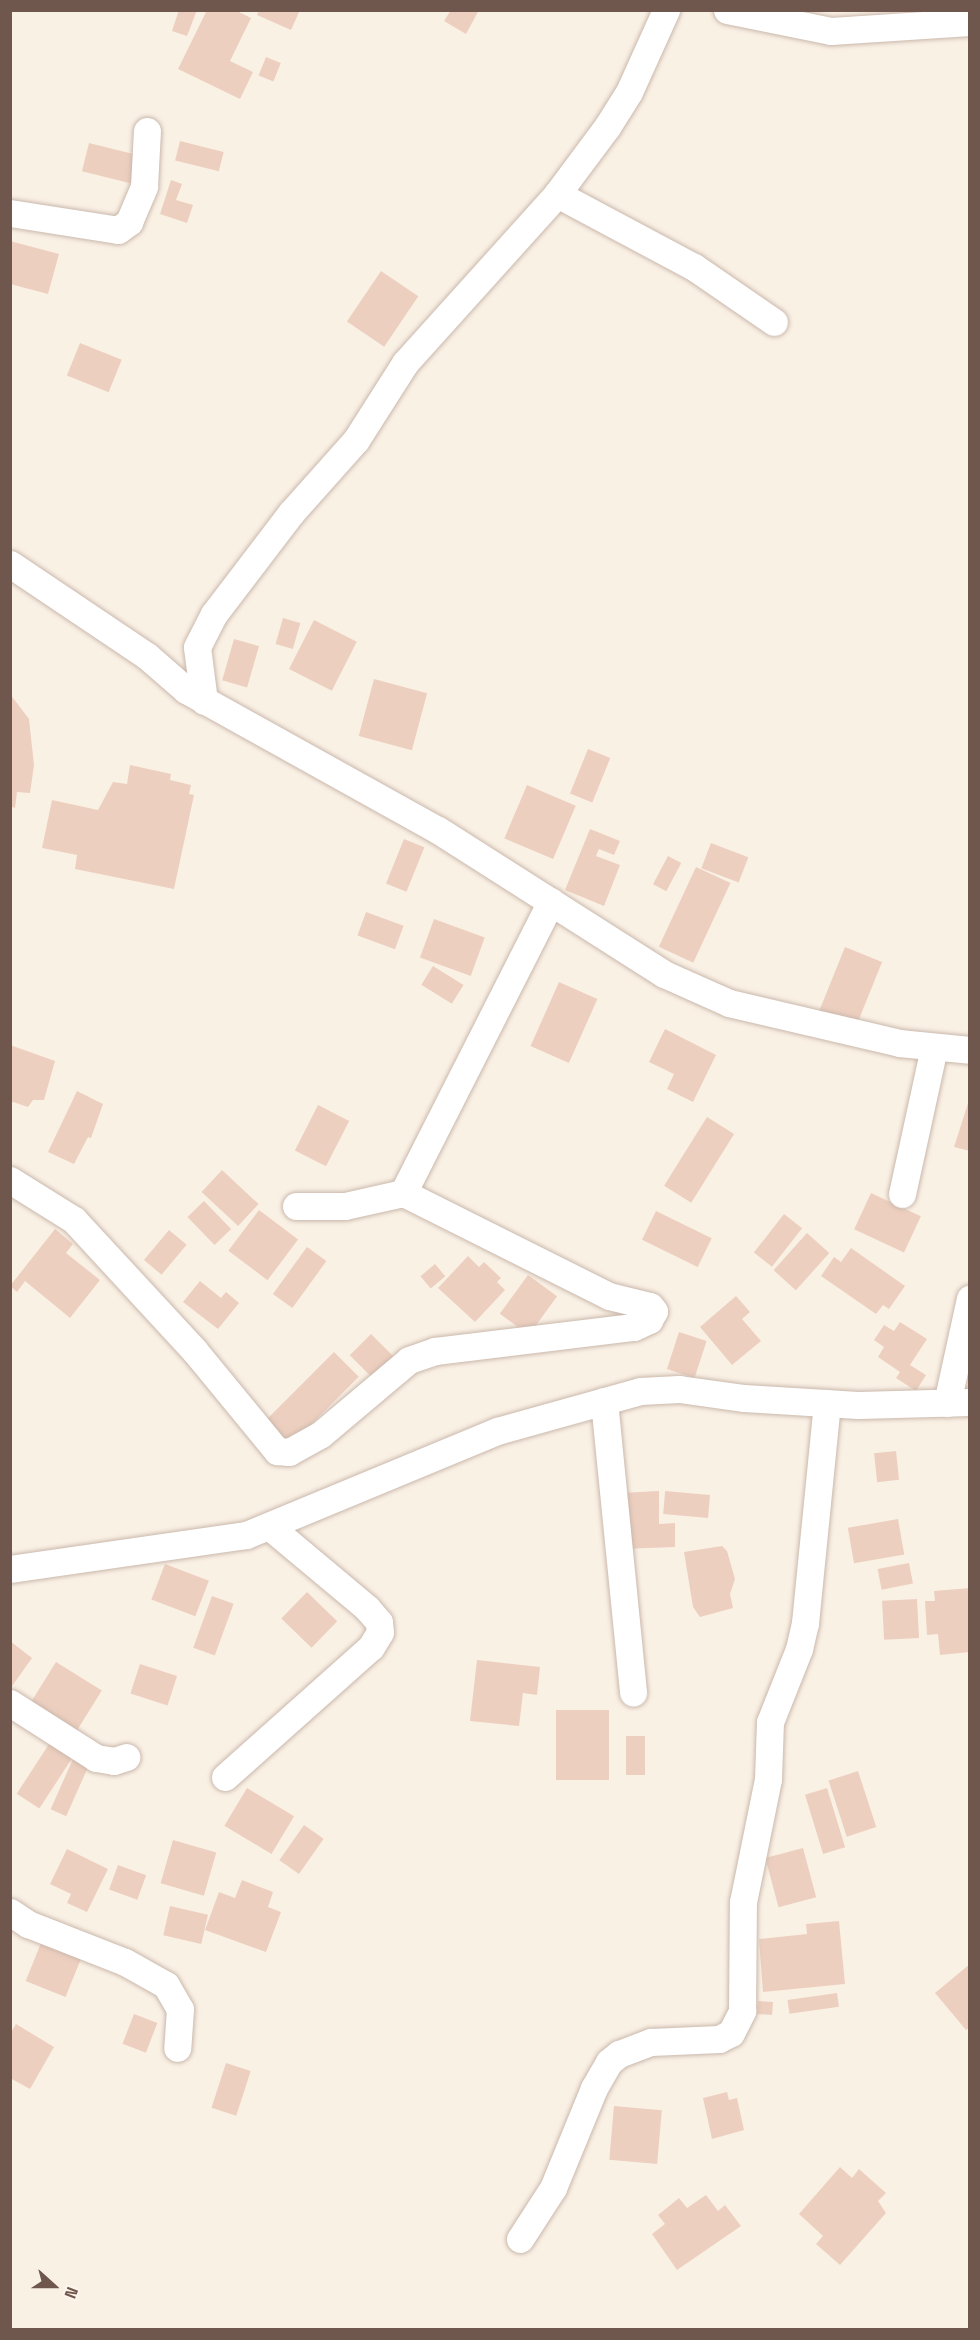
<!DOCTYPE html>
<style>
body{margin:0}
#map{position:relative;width:980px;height:2340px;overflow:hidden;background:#faf1e5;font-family:"Space Grotesk",sans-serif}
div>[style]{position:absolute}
.building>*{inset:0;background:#edcfbf;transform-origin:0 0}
.roads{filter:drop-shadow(0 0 2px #cab8ac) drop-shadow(0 0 2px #cab8ac)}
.street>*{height:27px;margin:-13.5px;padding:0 13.5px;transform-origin:13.5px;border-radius:13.5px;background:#fff}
span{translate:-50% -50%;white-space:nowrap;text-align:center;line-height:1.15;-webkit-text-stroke:4.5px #fdf5eb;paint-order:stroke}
.frame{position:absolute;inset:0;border:12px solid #70574d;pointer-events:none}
.north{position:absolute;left:24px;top:2256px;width:60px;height:60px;-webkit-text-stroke:4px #fdf5eb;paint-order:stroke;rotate:111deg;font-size:16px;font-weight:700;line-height:24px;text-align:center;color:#70574d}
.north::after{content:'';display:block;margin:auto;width:21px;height:27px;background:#70574d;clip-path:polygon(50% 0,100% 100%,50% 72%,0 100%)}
</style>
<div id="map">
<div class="building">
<i style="clip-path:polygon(179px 10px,197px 10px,187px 36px,172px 31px)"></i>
<i style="clip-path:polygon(207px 10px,235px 10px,251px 18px,230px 61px,253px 72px,240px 99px,178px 69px)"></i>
<i style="clip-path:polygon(259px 10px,300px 10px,291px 30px,257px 15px)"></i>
<i style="clip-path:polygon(451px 10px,479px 10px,466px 34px,444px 21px)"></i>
<i style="left:266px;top:57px;width:16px;height:20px;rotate:22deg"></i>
<i style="left:180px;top:141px;width:45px;height:20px;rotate:14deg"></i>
<i style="left:89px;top:143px;width:56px;height:29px;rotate:14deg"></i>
<i style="clip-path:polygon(171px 180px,182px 184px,176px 200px,193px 205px,187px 223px,160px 214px)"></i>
<i style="clip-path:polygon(10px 241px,59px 254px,48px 294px,10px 284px)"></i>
<i style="left:381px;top:271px;width:45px;height:61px;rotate:34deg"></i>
<i style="left:80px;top:343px;width:45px;height:35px;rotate:22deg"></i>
<i style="left:283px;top:618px;width:18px;height:27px;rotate:16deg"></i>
<i style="left:314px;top:620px;width:48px;height:55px;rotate:27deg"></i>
<i style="left:234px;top:639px;width:26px;height:43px;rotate:16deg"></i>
<i style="left:374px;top:679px;width:55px;height:59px;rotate:15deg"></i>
<i style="clip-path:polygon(10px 694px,29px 719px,34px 765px,30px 793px,17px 792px,15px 808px,10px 806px)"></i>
<i style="left:588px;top:749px;width:24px;height:48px;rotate:22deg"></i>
<i style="clip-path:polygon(130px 765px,171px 774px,170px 780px,191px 785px,189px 794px,194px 795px,174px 889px,75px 869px,77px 855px,42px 848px,52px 800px,98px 810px,113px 782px,127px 784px)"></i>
<i style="left:527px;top:785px;width:53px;height:58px;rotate:23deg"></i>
<i style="clip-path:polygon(590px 829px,620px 841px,614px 855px,599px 849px,596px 856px,620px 865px,604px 906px,565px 890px)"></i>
<i style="left:404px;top:839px;width:22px;height:48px;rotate:22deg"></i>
<i style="left:711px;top:843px;width:40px;height:27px;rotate:21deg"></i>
<i style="left:668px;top:856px;width:15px;height:32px;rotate:28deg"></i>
<i style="left:696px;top:867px;width:38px;height:88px;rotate:25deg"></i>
<i style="left:366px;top:912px;width:40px;height:25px;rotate:20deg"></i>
<i style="left:434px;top:919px;width:54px;height:41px;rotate:20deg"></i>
<i style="left:845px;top:947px;width:40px;height:70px;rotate:22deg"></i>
<i style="left:433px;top:966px;width:36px;height:22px;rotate:32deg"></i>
<i style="left:559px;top:982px;width:42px;height:70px;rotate:24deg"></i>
<i style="clip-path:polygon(665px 1029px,716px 1055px,693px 1102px,667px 1089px,674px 1074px,649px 1062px)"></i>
<i style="clip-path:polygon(10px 1045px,55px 1061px,44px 1100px,33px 1100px,28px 1107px,10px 1101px)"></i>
<i style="clip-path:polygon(77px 1091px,103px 1104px,91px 1138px,88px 1137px,74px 1164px,48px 1152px)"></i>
<i style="clip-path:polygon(970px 1097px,970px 1151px,954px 1147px)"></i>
<i style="left:318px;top:1105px;width:35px;height:51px;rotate:27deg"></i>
<i style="left:707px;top:1117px;width:32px;height:81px;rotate:32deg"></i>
<i style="left:222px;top:1170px;width:50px;height:30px;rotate:43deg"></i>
<i style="left:871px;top:1193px;width:55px;height:40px;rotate:25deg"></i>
<i style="left:204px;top:1201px;width:39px;height:23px;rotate:46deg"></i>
<i style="left:259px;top:1210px;width:49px;height:51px;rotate:37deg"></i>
<i style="left:656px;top:1211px;width:62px;height:32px;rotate:26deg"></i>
<i style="left:784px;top:1214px;width:23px;height:49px;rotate:38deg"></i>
<i style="clip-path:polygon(55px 1229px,73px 1244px,66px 1253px,100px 1280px,70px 1318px,25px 1281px,17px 1292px,10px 1286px)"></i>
<i style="left:169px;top:1230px;width:23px;height:39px;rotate:40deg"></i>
<i style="left:807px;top:1233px;width:30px;height:50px;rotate:42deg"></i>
<i style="left:307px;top:1247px;width:24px;height:58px;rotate:36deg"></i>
<i style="clip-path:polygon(851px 1248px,905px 1286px,889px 1309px,883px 1305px,876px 1314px,821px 1276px,834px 1257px,841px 1262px)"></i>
<i style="clip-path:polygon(468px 1256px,479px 1267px,484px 1262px,501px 1278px,497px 1282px,505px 1290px,475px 1322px,438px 1288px)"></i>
<i style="left:435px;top:1264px;width:16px;height:19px;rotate:50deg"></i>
<i style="left:528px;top:1275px;width:36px;height:48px;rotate:36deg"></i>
<i style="clip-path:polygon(200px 1281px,221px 1298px,226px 1292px,239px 1303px,218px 1329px,183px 1302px)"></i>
<i style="clip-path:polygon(736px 1296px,750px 1312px,742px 1319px,761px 1341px,732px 1365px,700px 1327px)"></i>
<i style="clip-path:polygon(900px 1322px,927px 1339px,910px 1365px,926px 1375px,916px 1391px,896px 1378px,900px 1372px,878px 1357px,884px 1347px,874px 1340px,884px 1325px,894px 1331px)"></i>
<i style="left:679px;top:1332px;width:29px;height:39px;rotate:18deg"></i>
<i style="left:371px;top:1334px;width:33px;height:30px;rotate:45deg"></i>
<i style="left:334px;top:1352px;width:35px;height:96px;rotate:45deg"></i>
<i style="left:896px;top:1451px;width:29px;height:22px;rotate:84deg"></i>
<i style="clip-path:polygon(659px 1491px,659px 1524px,675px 1523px,675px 1547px,622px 1549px,621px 1493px)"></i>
<i style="left:710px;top:1495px;width:23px;height:45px;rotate:95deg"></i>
<i style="left:898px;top:1519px;width:36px;height:51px;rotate:80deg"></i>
<i style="clip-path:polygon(722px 1546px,727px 1551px,735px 1579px,730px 1594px,733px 1608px,700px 1617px,693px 1607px,684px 1552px)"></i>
<i style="left:909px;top:1563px;width:21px;height:32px;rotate:79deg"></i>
<i style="left:165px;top:1564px;width:47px;height:38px;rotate:21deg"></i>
<i style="clip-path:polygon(970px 1588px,970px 1652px,940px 1655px,938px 1634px,927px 1635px,925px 1601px,935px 1601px,934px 1591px)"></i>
<i style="left:307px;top:1592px;width:42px;height:37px;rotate:44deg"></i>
<i style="left:212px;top:1596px;width:23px;height:55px;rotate:20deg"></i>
<i style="left:917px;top:1599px;width:39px;height:35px;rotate:87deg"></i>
<i style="clip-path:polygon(10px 1641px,32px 1658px,10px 1689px)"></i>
<i style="clip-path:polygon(477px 1660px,540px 1667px,537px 1695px,523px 1693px,519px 1726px,470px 1721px)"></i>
<i style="left:56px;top:1662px;width:54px;height:49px;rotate:32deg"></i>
<i style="left:140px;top:1664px;width:39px;height:31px;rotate:18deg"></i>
<i style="left:609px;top:1710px;width:70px;height:53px;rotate:90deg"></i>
<i style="left:626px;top:1736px;width:19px;height:39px"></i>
<i style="left:51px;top:1741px;width:27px;height:63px;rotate:33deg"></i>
<i style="left:73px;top:1759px;width:17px;height:55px;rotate:24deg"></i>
<i style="left:858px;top:1771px;width:59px;height:31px;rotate:72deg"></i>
<i style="left:247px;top:1788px;width:55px;height:44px;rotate:31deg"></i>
<i style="left:827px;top:1788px;width:62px;height:23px;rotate:73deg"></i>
<i style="left:304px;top:1825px;width:24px;height:43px;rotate:35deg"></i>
<i style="left:173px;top:1840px;width:45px;height:45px;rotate:16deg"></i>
<i style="left:803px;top:1848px;width:51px;height:39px;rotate:75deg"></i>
<i style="clip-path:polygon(67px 1849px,108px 1869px,87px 1912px,67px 1903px,71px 1894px,50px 1884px)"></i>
<i style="left:118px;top:1865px;width:30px;height:26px;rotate:20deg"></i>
<i style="clip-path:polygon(242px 1880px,273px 1892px,268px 1907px,281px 1912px,266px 1952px,205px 1930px,219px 1892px,235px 1898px)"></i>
<i style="left:170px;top:1906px;width:39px;height:30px;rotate:13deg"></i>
<i style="clip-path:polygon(839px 1921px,845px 1984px,763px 1992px,759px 1939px,807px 1934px,806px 1924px)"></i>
<i style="left:41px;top:1943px;width:43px;height:41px;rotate:22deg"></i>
<i style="clip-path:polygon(970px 1964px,970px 2027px,966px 2030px,935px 1993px)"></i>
<i style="left:837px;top:1993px;width:14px;height:50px;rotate:82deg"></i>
<i style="left:758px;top:2001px;width:15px;height:13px;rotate:4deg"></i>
<i style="left:134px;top:2014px;width:25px;height:32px;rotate:21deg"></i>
<i style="clip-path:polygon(16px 2024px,54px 2047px,30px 2089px,10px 2078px,10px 2034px)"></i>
<i style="left:226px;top:2063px;width:26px;height:47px;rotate:18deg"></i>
<i style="clip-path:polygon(727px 2092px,729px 2100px,737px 2098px,744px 2130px,712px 2139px,703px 2098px)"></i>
<i style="left:614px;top:2106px;width:48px;height:54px;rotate:5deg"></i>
<i style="clip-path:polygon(840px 2167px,852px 2178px,859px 2169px,886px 2193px,878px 2201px,886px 2213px,840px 2265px,816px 2244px,823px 2236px,799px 2214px)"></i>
<i style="clip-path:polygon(706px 2195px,718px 2211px,725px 2205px,741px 2226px,677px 2270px,652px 2234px,665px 2224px,658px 2215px,679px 2198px,687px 2208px)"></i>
</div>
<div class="roads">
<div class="street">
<i style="left:727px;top:10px;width:106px;rotate:11.4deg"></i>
<i style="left:831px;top:31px;width:139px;rotate:-3.7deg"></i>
<i style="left:557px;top:194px;width:155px;rotate:28.1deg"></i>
<i style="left:694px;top:267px;width:97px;rotate:34.5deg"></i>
<i style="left:10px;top:213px;width:109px;rotate:8.9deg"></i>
<i style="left:118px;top:230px;width:14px;rotate:-36deg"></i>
<i style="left:129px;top:222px;width:39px;rotate:-67deg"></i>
<i style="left:144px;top:186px;width:55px;rotate:-86.9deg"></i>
<i style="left:10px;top:564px;width:165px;rotate:33.9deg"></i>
<i style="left:147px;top:656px;width:52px;rotate:41.1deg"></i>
<i style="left:186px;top:690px;width:288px;rotate:29.1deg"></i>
<i style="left:438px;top:830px;width:268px;rotate:32.5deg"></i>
<i style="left:664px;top:974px;width:71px;rotate:24deg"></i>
<i style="left:729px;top:1003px;width:175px;rotate:13.2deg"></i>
<i style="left:899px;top:1043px;width:71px;rotate:5.6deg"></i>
<i style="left:204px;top:701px;width:54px;rotate:-97.4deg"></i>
<i style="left:197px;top:647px;width:37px;rotate:-63deg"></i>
<i style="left:214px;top:614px;width:127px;rotate:-52.7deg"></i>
<i style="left:291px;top:513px;width:98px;rotate:-48.3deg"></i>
<i style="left:356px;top:440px;width:91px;rotate:-57.5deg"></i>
<i style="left:405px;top:363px;width:227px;rotate:-48deg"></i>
<i style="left:557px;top:194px;width:84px;rotate:-53.3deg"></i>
<i style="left:607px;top:127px;width:41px;rotate:-57.8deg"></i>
<i style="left:629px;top:92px;width:90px;rotate:-65.7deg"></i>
<i style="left:10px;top:1180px;width:75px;rotate:32deg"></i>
<i style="left:74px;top:1220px;width:177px;rotate:47.3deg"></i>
<i style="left:194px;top:1350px;width:131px;rotate:50.6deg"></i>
<i style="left:277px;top:1451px;width:12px;rotate:5deg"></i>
<i style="left:289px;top:1452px;width:35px;rotate:-29deg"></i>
<i style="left:320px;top:1435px;width:116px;rotate:-40.1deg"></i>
<i style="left:409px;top:1360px;width:28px;rotate:-19deg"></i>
<i style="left:435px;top:1351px;width:200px;rotate:-6.9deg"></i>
<i style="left:634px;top:1327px;width:17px;rotate:-25deg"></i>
<i style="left:649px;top:1320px;width:10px;rotate:-61deg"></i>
<i style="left:654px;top:1311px;width:6px;rotate:-129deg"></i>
<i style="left:650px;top:1306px;width:42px;rotate:-166.3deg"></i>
<i style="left:609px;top:1296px;width:230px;rotate:-153.4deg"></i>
<i style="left:403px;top:1193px;width:59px;rotate:167.4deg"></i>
<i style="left:345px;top:1206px;width:49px;rotate:180deg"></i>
<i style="left:403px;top:1193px;width:327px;rotate:-63.1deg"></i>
<i style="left:902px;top:1194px;width:150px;rotate:-77.7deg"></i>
<i style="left:604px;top:1401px;width:293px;rotate:84.3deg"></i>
<i style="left:947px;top:1403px;width:107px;rotate:-77.6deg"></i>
<i style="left:10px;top:1569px;width:238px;rotate:-8.2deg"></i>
<i style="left:246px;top:1535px;width:272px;rotate:-22.5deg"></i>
<i style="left:497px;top:1431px;width:148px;rotate:-15.6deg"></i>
<i style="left:640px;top:1391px;width:39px;rotate:-3deg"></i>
<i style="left:679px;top:1389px;width:66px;rotate:7.9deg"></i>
<i style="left:744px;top:1398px;width:114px;rotate:3.5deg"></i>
<i style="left:858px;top:1405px;width:112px;rotate:-1.5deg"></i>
<i style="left:10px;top:1703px;width:102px;rotate:32.6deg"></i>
<i style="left:96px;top:1758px;width:18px;rotate:9deg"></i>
<i style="left:114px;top:1761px;width:13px;rotate:-18deg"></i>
<i style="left:225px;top:1777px;width:195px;rotate:-41.7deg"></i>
<i style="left:371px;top:1647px;width:17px;rotate:-59deg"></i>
<i style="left:380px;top:1632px;width:10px;rotate:-96deg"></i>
<i style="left:379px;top:1622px;width:18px;rotate:-131deg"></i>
<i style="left:367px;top:1608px;width:128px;rotate:-140.1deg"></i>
<i style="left:10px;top:1912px;width:22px;rotate:34deg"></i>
<i style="left:28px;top:1924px;width:104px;rotate:21.4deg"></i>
<i style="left:125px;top:1962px;width:47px;rotate:29.3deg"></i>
<i style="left:166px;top:1985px;width:28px;rotate:60deg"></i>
<i style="left:180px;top:2009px;width:39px;rotate:94deg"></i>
<i style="left:520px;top:2239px;width:61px;rotate:-57.1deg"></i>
<i style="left:553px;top:2188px;width:108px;rotate:-67.7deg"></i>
<i style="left:594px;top:2088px;width:30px;rotate:-60deg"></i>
<i style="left:609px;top:2062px;width:13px;rotate:-39deg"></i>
<i style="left:619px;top:2054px;width:34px;rotate:-21deg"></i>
<i style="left:651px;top:2042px;width:68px;rotate:-2.5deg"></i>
<i style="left:719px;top:2039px;width:13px;rotate:-27deg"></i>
<i style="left:731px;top:2033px;width:25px;rotate:-63deg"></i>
<i style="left:742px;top:2011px;width:109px;rotate:-89.5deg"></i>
<i style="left:743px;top:1902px;width:126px;rotate:-78.5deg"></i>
<i style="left:768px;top:1779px;width:57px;rotate:-88deg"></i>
<i style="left:770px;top:1722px;width:79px;rotate:-68.3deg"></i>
<i style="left:799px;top:1649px;width:27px;rotate:-77deg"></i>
<i style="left:805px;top:1623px;width:221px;rotate:-84.3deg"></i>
</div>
</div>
<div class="frame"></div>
<div class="north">N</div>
</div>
